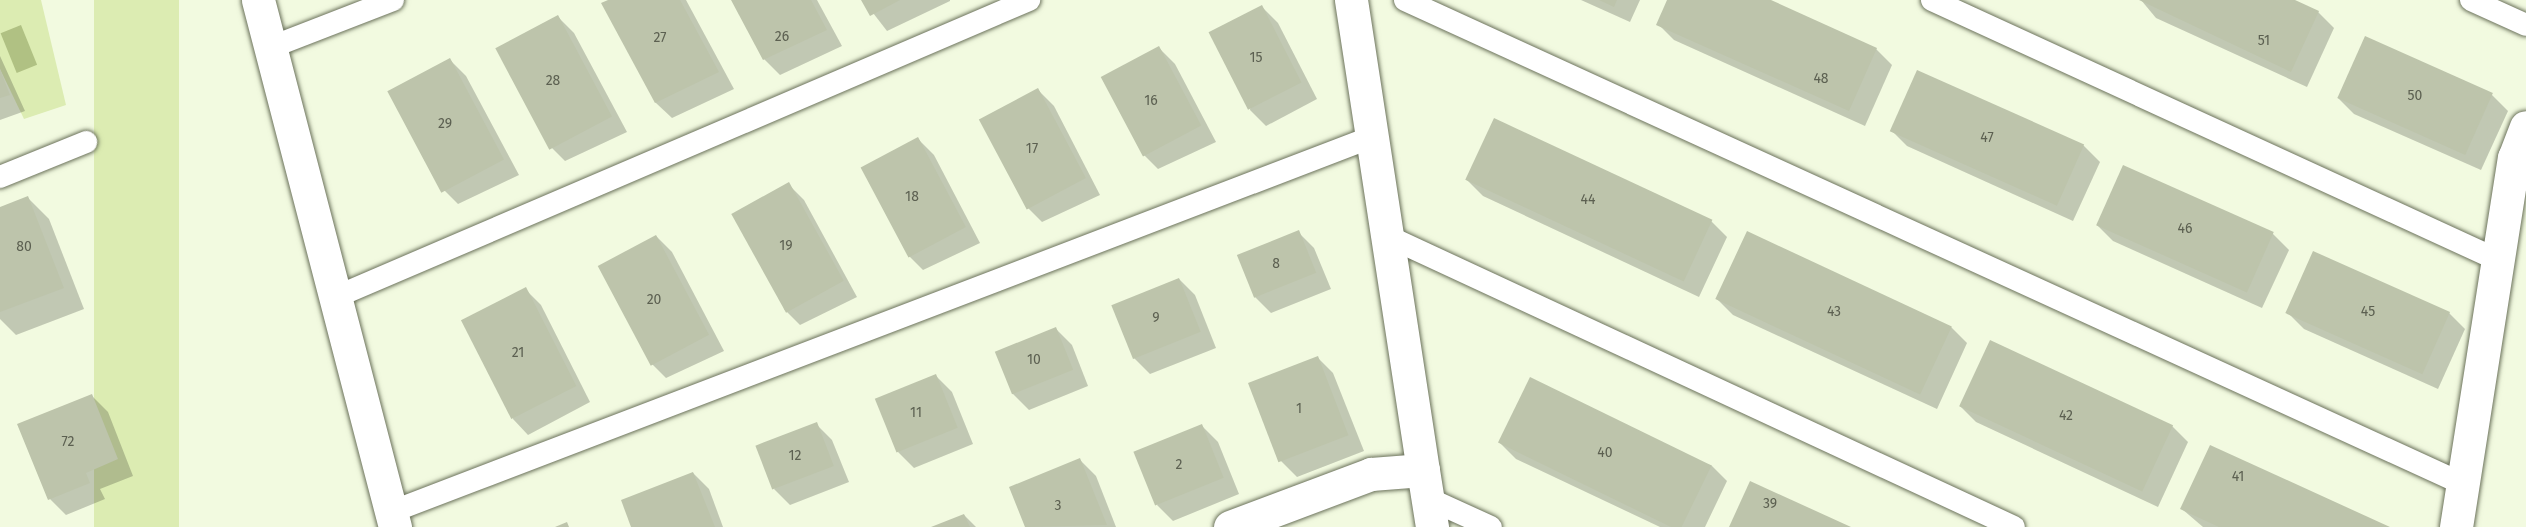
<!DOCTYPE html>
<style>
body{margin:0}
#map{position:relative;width:2526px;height:527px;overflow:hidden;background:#f2fae0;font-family:"Fira Sans",sans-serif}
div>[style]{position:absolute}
.green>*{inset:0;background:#dcecb2;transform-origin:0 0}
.water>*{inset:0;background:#b0c183;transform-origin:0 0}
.shadow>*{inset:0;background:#0003}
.building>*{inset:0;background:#bdc4ab;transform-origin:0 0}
.roads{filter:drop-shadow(0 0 2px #6b725b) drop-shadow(0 0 2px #6b725b)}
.service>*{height:22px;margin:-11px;padding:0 11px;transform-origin:11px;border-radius:11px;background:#fff}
.minor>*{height:33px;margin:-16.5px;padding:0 16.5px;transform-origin:16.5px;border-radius:16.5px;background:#fff}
span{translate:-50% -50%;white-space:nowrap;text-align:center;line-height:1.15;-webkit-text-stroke:5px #f2fae0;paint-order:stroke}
.number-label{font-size:14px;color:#5c6051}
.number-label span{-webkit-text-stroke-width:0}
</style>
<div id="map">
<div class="green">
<i style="clip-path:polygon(0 0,41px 0,66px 105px,24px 119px,0 69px)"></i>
<i style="left:94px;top:0;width:85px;height:542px"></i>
</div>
<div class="water">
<i style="left:21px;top:25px;width:43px;height:22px;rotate:68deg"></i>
</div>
<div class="shadow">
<i style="clip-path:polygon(612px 0,686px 0,734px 89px,672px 118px,656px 103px,604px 4px)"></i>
<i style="clip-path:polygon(732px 0,817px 0,842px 46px,780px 75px,764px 59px)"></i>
<i style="clip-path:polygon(863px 0,950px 0,950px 1px,887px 31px)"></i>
<i style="clip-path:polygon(1581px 0,1640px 0,1630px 22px)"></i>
<i style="clip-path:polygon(1668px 0,1767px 0,1876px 49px,1892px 65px,1865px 126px,1674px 40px,1658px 24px)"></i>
<i style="clip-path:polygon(2141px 0,2291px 0,2318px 12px,2334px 28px,2307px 87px,2156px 18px)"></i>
<i style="clip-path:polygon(1262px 7px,1278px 23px,1317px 99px,1266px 126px,1250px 110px)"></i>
<i style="clip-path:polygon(558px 17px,574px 33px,627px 132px,565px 161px,549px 145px)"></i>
<i style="clip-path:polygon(1159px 48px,1175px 64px,1216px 142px,1158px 169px,1142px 153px)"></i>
<i style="clip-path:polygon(0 56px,25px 111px,0 120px)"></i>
<i style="clip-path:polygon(450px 60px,466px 76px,519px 175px,458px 204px,442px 188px)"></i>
<i style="clip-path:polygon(1918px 72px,2084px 146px,2100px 162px,2073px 221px,1907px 146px,1891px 130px)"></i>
<i style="clip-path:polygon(1038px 90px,1054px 106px,1100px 195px,1042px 222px,1026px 206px)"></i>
<i style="clip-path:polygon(2492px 95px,2508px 111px,2481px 170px,2354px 114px,2338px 98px)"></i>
<i style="clip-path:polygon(918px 139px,934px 155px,980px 243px,923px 270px,907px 254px)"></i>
<i style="clip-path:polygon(1467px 180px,1711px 221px,1727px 237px,1699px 297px,1483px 196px)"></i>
<i style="clip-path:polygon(788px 184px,804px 200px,857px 297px,800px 325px,784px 309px)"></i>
<i style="clip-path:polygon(28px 198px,49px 219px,84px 309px,16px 335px,0 319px,0 209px)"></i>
<i style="clip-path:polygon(2097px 225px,2273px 234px,2289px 250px,2262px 308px,2113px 241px)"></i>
<i style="clip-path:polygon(1298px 232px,1314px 248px,1331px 289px,1271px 313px,1255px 297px)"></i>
<i style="clip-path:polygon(656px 236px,672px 252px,724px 351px,666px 378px,650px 362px)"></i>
<i style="clip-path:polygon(1179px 279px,1195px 295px,1216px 348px,1150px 374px,1134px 358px)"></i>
<i style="clip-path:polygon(525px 289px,541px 305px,590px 402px,528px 435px,513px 419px)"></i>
<i style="clip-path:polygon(1717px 299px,1951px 327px,1967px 343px,1937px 409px,1733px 315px)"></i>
<i style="clip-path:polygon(2288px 313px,2449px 313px,2465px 329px,2438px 389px,2304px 329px)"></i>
<i style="clip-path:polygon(1056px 329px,1072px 345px,1088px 386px,1029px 410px,1013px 394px,997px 352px)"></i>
<i style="clip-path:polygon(1317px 357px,1333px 373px,1364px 451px,1297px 477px,1281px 461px)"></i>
<i style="clip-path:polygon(936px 376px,952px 392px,973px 444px,914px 468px,898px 452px)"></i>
<i style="clip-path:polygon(92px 396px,108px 412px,133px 476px,100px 489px,105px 499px,66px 515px,50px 499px)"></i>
<i style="clip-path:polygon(1960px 406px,2172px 426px,2188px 442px,2158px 507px,1976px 422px)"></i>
<i style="clip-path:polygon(816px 424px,832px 440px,849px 482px,790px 505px,774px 489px)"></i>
<i style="clip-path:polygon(1202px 426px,1218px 442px,1239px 494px,1173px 521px,1157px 505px)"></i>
<i style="clip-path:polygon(1500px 443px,1711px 465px,1727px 481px,1705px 527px,1660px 527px,1516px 459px)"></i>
<i style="clip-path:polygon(1080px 460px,1096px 476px,1116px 527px,1026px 527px,1011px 488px)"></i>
<i style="clip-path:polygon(693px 473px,709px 489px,723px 527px,633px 527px)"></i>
<i style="clip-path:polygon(2182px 509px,2387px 527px,2203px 527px)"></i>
<i style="clip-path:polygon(964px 515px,976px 527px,935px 527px)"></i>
</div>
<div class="building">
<i style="clip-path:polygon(608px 0,680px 0,719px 72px,655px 103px,601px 3px)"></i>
<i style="clip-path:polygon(731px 0,811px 0,827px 30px,763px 60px)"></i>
<i style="clip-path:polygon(861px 0,900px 0,870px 16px)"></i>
<i style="clip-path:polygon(1599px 0,1617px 0,1614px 7px)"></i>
<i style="clip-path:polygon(1667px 0,1771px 0,1877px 48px,1849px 111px,1656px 25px)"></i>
<i style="clip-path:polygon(2139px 0,2295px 0,2319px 11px,2291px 72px)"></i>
<i style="left:1262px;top:5px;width:87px;height:60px;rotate:63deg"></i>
<i style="left:558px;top:15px;width:115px;height:71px;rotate:62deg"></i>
<i style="left:2365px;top:36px;width:140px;height:68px;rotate:24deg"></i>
<i style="left:1159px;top:46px;width:90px;height:66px;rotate:62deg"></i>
<i style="left:450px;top:58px;width:115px;height:71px;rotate:62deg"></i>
<i style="clip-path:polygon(0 69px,10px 95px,0 98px)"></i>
<i style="left:1917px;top:70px;width:183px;height:67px;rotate:24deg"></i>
<i style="left:1038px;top:88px;width:102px;height:67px;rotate:62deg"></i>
<i style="left:1494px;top:118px;width:241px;height:68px;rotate:25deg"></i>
<i style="left:918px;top:137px;width:102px;height:65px;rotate:62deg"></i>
<i style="left:2123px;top:165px;width:165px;height:66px;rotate:24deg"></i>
<i style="left:789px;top:182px;width:113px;height:66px;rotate:61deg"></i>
<i style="clip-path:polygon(28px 196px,64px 288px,0 312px,0 207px)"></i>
<i style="left:1299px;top:230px;width:46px;height:67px;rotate:68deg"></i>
<i style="left:1747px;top:231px;width:226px;height:75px;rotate:25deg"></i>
<i style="left:656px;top:235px;width:113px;height:66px;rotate:62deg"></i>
<i style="left:2313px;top:251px;width:150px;height:68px;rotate:24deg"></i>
<i style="left:1179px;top:278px;width:58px;height:73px;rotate:68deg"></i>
<i style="left:526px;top:287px;width:111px;height:73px;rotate:63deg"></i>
<i style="left:1056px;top:327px;width:46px;height:66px;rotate:68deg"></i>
<i style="left:1990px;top:340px;width:202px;height:73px;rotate:25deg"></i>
<i style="left:1318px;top:356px;width:85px;height:75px;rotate:69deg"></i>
<i style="left:936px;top:374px;width:58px;height:66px;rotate:68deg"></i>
<i style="left:1530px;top:377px;width:202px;height:73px;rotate:26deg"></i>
<i style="clip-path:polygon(92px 394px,118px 459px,86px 473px,90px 483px,48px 500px,17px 424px)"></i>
<i style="left:817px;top:422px;width:47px;height:66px;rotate:69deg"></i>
<i style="left:1202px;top:424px;width:58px;height:74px;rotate:68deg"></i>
<i style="clip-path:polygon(2210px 445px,2390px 527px,2219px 527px,2180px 509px)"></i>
<i style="clip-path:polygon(1080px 458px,1107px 525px,1025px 527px,1009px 487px)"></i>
<i style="clip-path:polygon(693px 472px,715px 527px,631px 527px,621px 500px)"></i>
<i style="clip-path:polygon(1750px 481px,1851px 527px,1729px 527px)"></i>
<i style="clip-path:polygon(964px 514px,970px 527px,931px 527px)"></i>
<i style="clip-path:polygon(567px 522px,569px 527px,555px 527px)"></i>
</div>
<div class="roads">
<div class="service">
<i style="left:1405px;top:0;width:1161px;rotate:24.58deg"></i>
<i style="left:1932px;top:0;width:623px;rotate:24.67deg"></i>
<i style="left:2471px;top:0;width:60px;rotate:24.4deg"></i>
<i style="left:269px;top:48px;width:133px;rotate:-21.2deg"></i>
<i style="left:0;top:177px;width:93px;rotate:-22.1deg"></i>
<i style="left:1387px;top:236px;width:691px;rotate:24.9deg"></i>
<i style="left:338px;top:296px;width:752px;rotate:-23.19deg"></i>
<i style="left:1427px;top:498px;width:70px;rotate:24.4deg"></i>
<i style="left:391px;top:512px;width:1050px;rotate:-20.92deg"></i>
</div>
<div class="minor">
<i style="left:258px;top:0;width:545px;rotate:75.43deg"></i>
<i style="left:1351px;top:0;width:475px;rotate:81.3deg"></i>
<i style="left:1230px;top:527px;width:151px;rotate:-20.6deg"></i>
<i style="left:1371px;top:474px;width:52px;rotate:-4.4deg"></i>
<i style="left:1423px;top:470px;width:58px;rotate:81deg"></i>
<i style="left:2456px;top:527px;width:374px;rotate:-81.1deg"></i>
<i style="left:2514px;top:158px;width:33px;rotate:-69deg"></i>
</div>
</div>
<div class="number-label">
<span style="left:782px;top:37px">26</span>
<span style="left:660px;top:38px">27</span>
<span style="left:2264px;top:41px">51</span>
<span style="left:1256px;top:58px">15</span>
<span style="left:1821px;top:79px">48</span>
<span style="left:553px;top:81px">28</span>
<span style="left:2415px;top:96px">50</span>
<span style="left:1151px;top:101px">16</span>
<span style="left:445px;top:124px">29</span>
<span style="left:1987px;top:138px">47</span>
<span style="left:1032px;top:149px">17</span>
<span style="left:912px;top:197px">18</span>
<span style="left:1588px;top:200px">44</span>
<span style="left:2185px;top:229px">46</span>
<span style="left:786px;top:246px">19</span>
<span style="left:24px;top:247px">80</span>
<span style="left:1276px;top:264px">8</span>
<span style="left:654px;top:300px">20</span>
<span style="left:1834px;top:312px">43</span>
<span style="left:2368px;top:312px">45</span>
<span style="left:1156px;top:318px">9</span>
<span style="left:518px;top:353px">21</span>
<span style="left:1034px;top:360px">10</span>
<span style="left:1299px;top:409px">1</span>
<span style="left:916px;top:413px">11</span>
<span style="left:2066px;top:416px">42</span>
<span style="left:68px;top:442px">72</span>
<span style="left:1605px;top:453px">40</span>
<span style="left:795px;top:456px">12</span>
<span style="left:1179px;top:465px">2</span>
<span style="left:2238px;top:477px">41</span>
<span style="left:1770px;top:504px">39</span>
<span style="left:1058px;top:506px">3</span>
</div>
</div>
